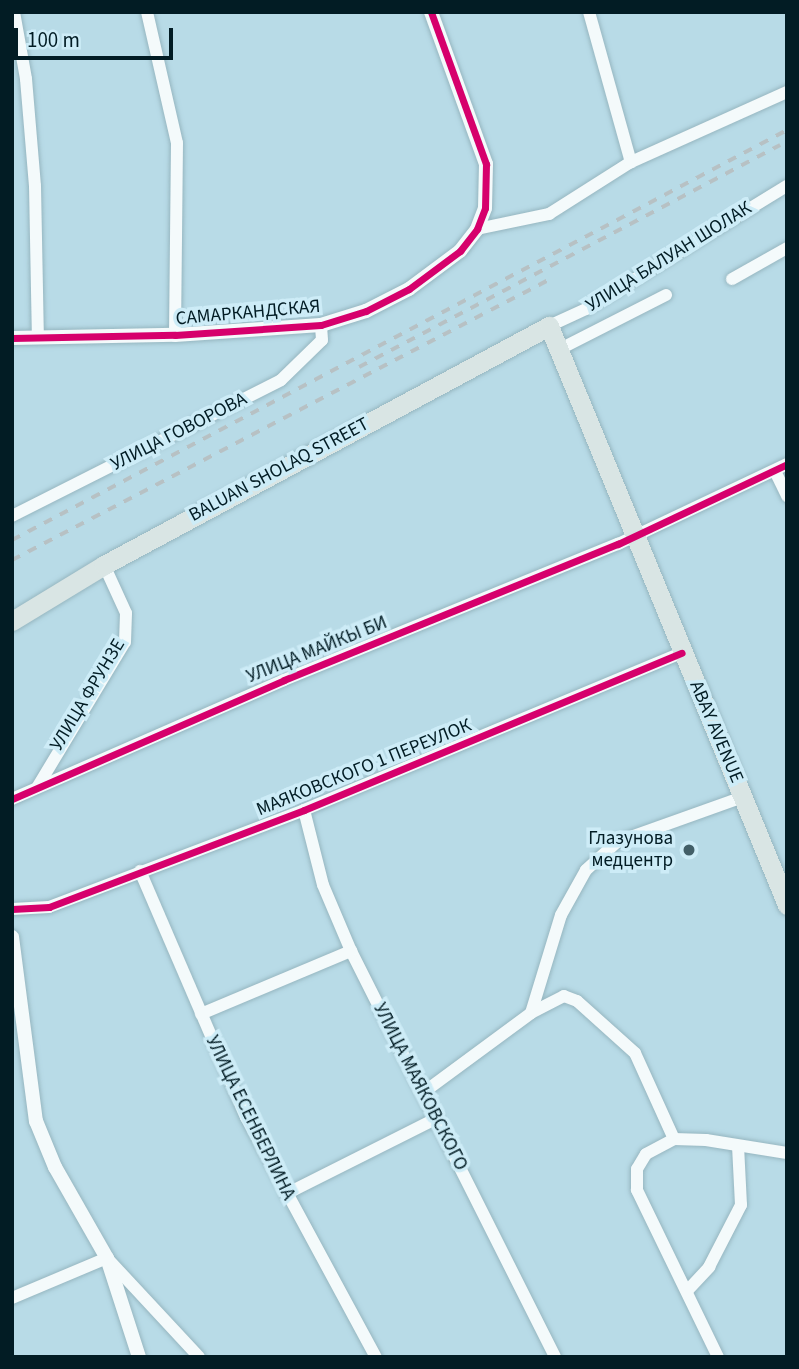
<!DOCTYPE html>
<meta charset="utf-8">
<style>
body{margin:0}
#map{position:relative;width:799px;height:1369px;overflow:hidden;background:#b8dbe7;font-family:"Source Sans 3",sans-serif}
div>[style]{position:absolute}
.roads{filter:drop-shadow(0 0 2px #96b6c0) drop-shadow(0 0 2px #96b6c0)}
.minor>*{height:12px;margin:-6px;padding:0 6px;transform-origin:6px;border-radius:6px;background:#f4fafb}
.tertiary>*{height:14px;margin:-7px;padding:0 7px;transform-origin:7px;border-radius:7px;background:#f4fafb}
.primary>*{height:19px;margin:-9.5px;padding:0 9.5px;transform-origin:9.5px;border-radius:9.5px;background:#d9e5e4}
.rail>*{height:3.5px;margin-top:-1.75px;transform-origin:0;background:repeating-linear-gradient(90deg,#b7c1c4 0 9px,transparent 0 18px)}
.cycleway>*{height:7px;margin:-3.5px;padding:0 3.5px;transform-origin:3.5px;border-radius:3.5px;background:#d6006c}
.dots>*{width:19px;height:19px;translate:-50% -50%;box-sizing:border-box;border:4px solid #cdecf7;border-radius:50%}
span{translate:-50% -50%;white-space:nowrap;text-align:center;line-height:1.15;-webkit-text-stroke:7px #cdecf7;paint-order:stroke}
.street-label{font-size:19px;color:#021c24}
.poi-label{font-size:19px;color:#021c24}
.right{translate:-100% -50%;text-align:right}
.frame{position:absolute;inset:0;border:14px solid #021c24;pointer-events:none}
.scale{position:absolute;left:14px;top:28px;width:159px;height:32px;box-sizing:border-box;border:4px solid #021c24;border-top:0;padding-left:9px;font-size:21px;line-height:24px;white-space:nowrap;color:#021c24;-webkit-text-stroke:5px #cdecf7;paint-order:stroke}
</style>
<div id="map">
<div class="roads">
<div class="minor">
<i style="left:14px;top:12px;width:68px;rotate:79.8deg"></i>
<i style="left:26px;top:79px;width:107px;rotate:85.2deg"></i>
<i style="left:35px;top:186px;width:151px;rotate:88.9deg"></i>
<i style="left:147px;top:12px;width:134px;rotate:77.1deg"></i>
<i style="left:177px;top:143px;width:192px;rotate:90.6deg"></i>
<i style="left:589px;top:12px;width:156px;rotate:74.4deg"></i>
<i style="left:477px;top:229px;width:74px;rotate:-11.8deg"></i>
<i style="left:549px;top:214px;width:97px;rotate:-32.4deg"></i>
<i style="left:631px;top:162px;width:171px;rotate:-24.2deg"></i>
<i style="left:732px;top:279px;width:63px;rotate:-29.4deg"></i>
<i style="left:549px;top:326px;width:41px;rotate:-24.7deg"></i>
<i style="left:586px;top:309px;width:236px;rotate:-31.5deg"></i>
<i style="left:560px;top:349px;width:119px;rotate:-27deg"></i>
<i style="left:775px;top:471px;width:28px;rotate:64deg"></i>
<i style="left:12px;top:516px;width:301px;rotate:-26.8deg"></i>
<i style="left:281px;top:380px;width:57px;rotate:-44.3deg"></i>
<i style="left:322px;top:340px;width:15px;rotate:-94deg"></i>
<i style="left:38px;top:786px;width:168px;rotate:-58.9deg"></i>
<i style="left:125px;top:642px;width:29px;rotate:-88deg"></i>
<i style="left:126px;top:613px;width:53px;rotate:-114.6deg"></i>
<i style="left:12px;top:799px;width:297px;rotate:-23.6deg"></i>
<i style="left:284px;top:680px;width:361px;rotate:-22.2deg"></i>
<i style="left:618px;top:544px;width:187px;rotate:-25.3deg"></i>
<i style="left:304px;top:810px;width:77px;rotate:75.8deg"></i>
<i style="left:323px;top:885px;width:72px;rotate:67deg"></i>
<i style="left:351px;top:951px;width:454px;rotate:63.3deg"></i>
<i style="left:140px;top:871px;width:268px;rotate:66.7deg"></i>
<i style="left:246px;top:1117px;width:273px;rotate:61.6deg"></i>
<i style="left:12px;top:909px;width:37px;rotate:-3deg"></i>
<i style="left:49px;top:907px;width:273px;rotate:-20.8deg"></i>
<i style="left:304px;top:810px;width:409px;rotate:-22.6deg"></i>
<i style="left:201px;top:1014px;width:163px;rotate:-22.8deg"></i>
<i style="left:424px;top:1092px;width:133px;rotate:-36.4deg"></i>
<i style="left:674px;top:1139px;width:94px;rotate:-114.4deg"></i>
<i style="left:635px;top:1053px;width:78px;rotate:-138.1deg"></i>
<i style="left:577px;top:1001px;width:14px;rotate:-159deg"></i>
<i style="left:564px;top:996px;width:37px;rotate:153deg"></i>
<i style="left:531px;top:1013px;width:102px;rotate:-73deg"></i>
<i style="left:561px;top:915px;width:51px;rotate:-60.9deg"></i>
<i style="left:586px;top:870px;width:42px;rotate:-42.1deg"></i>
<i style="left:617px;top:842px;width:134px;rotate:-19.7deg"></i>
<i style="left:286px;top:1194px;width:169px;rotate:-26.7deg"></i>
<i style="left:687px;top:1291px;width:33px;rotate:-47deg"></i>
<i style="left:709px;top:1267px;width:70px;rotate:-62.7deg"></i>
<i style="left:741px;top:1205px;width:59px;rotate:-92.9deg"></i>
<i style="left:12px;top:1298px;width:103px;rotate:-22.8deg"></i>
<i style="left:107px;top:1258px;width:135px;rotate:47.1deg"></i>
<i style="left:718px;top:1357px;width:186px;rotate:-115.9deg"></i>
<i style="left:637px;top:1190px;width:21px;rotate:-90deg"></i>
<i style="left:637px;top:1169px;width:17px;rotate:-59deg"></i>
<i style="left:646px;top:1154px;width:32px;rotate:-28deg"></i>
<i style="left:674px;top:1139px;width:32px;rotate:2deg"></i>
<i style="left:706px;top:1140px;width:82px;rotate:9.1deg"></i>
</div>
<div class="tertiary">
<i style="left:12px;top:338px;width:163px;rotate:-1.1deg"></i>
<i style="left:175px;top:335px;width:146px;rotate:-3.9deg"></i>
<i style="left:321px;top:325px;width:47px;rotate:-17.3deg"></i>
<i style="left:366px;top:311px;width:48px;rotate:-27.1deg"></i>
<i style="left:409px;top:289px;width:64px;rotate:-36.7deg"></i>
<i style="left:460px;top:251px;width:28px;rotate:-52deg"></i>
<i style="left:477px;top:229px;width:22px;rotate:-69deg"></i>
<i style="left:485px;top:208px;width:44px;rotate:-88.7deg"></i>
<i style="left:486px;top:164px;width:162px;rotate:-109.9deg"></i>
<i style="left:12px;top:937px;width:186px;rotate:82.6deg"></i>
<i style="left:36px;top:1121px;width:50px;rotate:67.6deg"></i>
<i style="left:55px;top:1167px;width:105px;rotate:60.3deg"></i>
<i style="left:107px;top:1258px;width:104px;rotate:72.1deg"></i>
</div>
<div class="primary">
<i style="left:12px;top:621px;width:108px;rotate:-31.3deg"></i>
<i style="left:104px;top:565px;width:505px;rotate:-28.24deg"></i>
<i style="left:549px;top:326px;width:626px;rotate:67.65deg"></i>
</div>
</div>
<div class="rail">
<i style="left:359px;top:367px;width:476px;rotate:-27.8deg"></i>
<i style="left:12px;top:540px;width:877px;rotate:-27.88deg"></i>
<i style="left:12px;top:560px;width:609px;rotate:-27.57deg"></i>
</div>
<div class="cycleway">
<i style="left:12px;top:338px;width:163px;rotate:-1.1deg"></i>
<i style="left:175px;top:335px;width:146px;rotate:-3.9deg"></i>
<i style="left:321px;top:325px;width:47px;rotate:-17.3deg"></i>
<i style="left:366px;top:311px;width:48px;rotate:-27.1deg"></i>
<i style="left:409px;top:289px;width:64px;rotate:-36.7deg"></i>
<i style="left:460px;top:251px;width:28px;rotate:-52deg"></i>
<i style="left:477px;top:229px;width:22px;rotate:-69deg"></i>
<i style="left:485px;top:208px;width:44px;rotate:-88.7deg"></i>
<i style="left:486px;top:164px;width:162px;rotate:-109.9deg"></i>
<i style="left:12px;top:799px;width:297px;rotate:-23.6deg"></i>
<i style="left:284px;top:680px;width:361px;rotate:-22.2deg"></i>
<i style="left:618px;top:544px;width:187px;rotate:-25.3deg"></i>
<i style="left:12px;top:909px;width:37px;rotate:-3deg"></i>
<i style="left:49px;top:907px;width:273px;rotate:-20.8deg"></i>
<i style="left:304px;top:810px;width:409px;rotate:-22.6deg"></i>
</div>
<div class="dots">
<i style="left:689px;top:850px;background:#425f68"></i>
</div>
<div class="street-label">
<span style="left:669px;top:257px;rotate:-32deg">УЛИЦА БАЛУАН ШОЛАК</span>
<span style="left:248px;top:313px;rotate:-5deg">САМАРКАНДСКАЯ</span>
<span style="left:179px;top:432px;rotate:-27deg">УЛИЦА ГОВОРОВА</span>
<span style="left:279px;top:470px;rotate:-28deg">BALUAN SHOLAQ STREET</span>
<span style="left:317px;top:650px;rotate:-22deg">УЛИЦА МАЙКЫ БИ</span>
<span style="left:88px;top:695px;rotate:-59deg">УЛИЦА ФРУНЗЕ</span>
<span style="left:716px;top:732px;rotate:67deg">ABAY AVENUE</span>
<span style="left:364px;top:768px;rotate:-22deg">МАЯКОВСКОГО 1 ПЕРЕУЛОК</span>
<span style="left:420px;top:1087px;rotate:63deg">УЛИЦА МАЯКОВСКОГО</span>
<span style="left:250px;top:1118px;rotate:64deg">УЛИЦА ЕСЕНБЕРЛИНА</span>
</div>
<div class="poi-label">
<span class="right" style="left:673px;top:850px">Глазунова<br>медцентр</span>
</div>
<div class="frame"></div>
<div class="scale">100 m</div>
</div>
